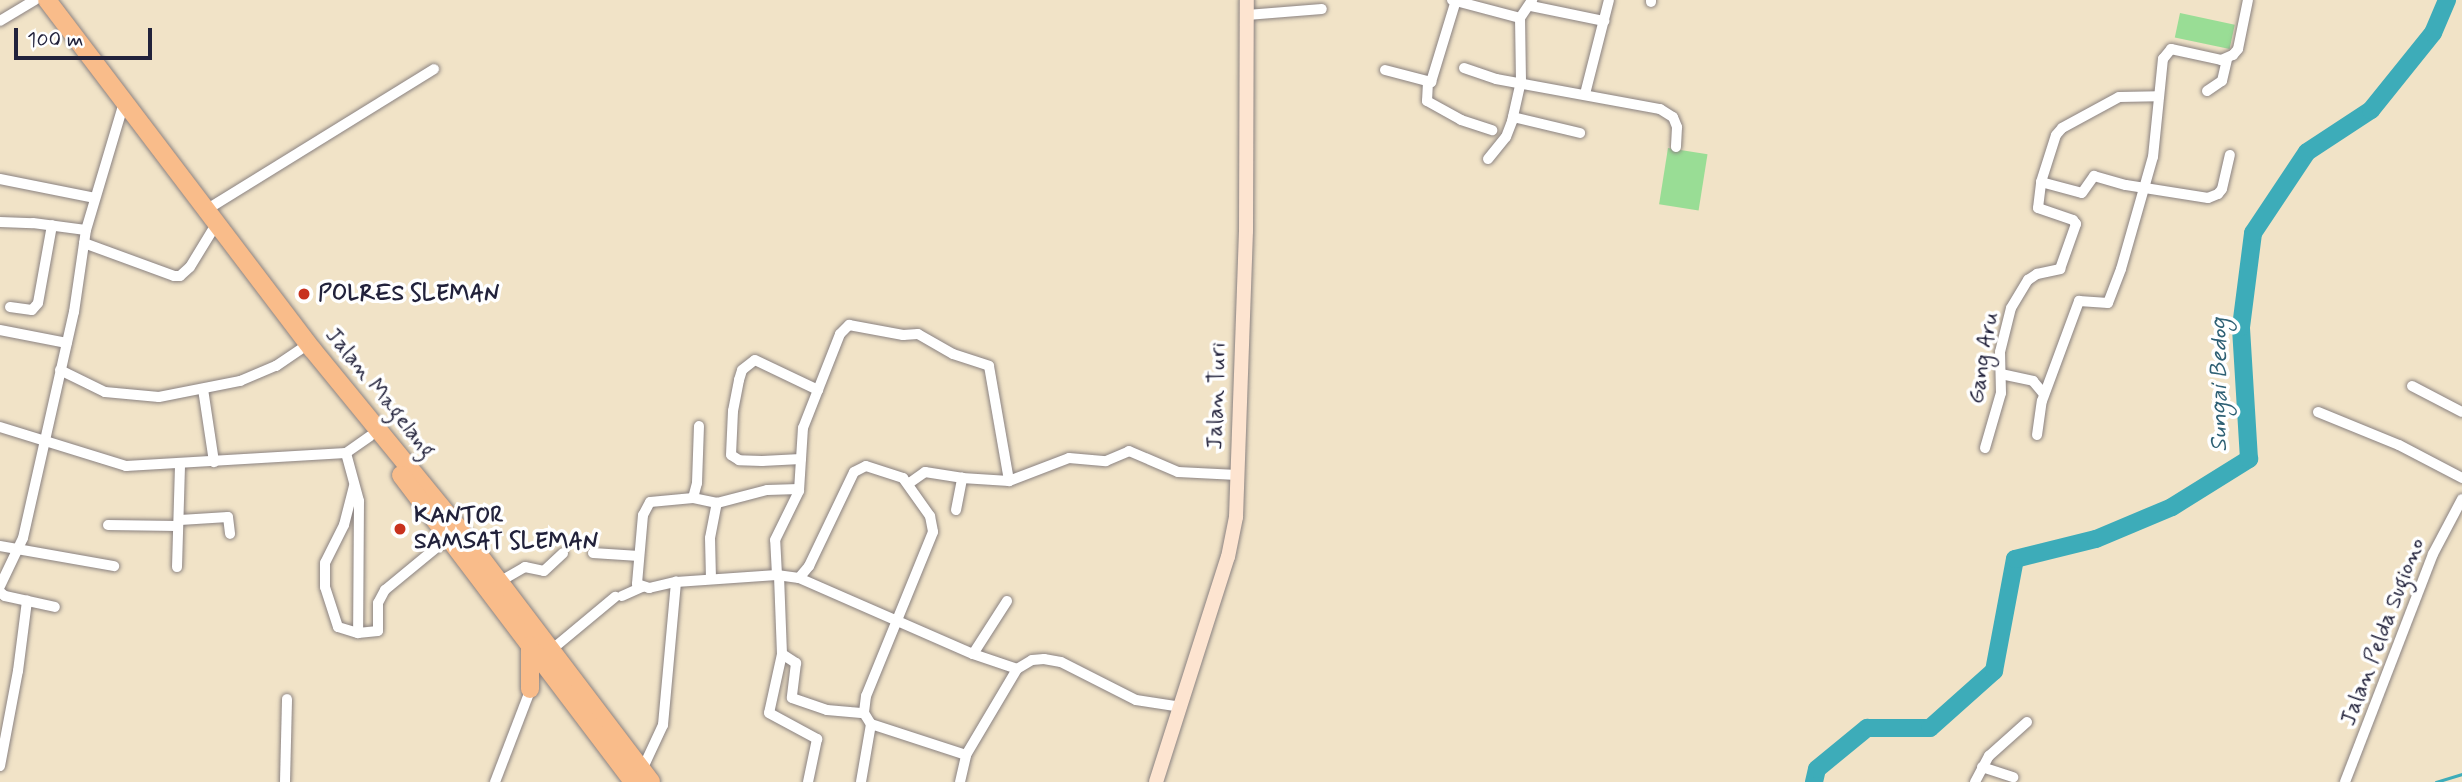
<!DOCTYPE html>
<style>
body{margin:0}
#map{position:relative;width:2462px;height:782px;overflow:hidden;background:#f1e3c7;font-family:Mynerve,sans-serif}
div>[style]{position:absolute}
.green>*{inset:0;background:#99dd95;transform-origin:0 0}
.stream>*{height:2.5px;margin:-1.25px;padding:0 1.25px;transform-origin:1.25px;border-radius:1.25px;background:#3dacb9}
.river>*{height:18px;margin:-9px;padding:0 9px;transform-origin:9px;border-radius:9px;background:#3dacb9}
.roads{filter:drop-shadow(0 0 2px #8a8281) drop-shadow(0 0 2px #8a8281)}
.street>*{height:10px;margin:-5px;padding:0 5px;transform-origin:5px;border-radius:5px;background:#fff}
.secondary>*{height:14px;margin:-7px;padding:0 7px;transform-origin:7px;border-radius:7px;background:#fde4d0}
.highway>*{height:18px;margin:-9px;padding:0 9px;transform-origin:9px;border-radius:9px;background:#f9bc8a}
.dots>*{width:19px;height:19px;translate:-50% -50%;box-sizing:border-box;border:4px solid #fff;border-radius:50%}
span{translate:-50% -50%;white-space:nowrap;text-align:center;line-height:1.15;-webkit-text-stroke:7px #fff;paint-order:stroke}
.poi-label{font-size:23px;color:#22223b;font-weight:700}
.left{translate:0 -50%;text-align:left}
.street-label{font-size:23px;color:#22223b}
.water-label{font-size:24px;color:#2e6074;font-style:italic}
.scale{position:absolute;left:14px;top:28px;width:138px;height:32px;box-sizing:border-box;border:4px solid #22223b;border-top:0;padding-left:9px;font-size:21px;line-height:24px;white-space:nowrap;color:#22223b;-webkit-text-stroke:5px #fff;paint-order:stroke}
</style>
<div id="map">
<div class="green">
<i style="left:2180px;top:13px;width:56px;height:25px;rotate:12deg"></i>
<i style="left:1668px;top:148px;width:40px;height:57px;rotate:9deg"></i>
</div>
<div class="stream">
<i style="left:2436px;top:782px;width:27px;rotate:-17deg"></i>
</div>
<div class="river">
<i style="left:1814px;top:782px;width:13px;rotate:-77deg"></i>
<i style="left:1817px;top:769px;width:65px;rotate:-39.4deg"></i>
<i style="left:1867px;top:728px;width:63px"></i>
<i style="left:1930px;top:728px;width:86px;rotate:-41.7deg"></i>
<i style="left:1994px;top:671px;width:114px;rotate:-79.4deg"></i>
<i style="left:2015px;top:559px;width:83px;rotate:-13.9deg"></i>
<i style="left:2096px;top:539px;width:82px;rotate:-22.8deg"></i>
<i style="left:2172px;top:507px;width:91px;rotate:-31.9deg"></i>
<i style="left:2249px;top:459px;width:132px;rotate:-93.5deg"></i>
<i style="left:2241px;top:327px;width:95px;rotate:-82.7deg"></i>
<i style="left:2253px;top:233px;width:97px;rotate:-56.3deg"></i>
<i style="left:2307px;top:152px;width:77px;rotate:-33.3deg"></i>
<i style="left:2371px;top:110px;width:99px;rotate:-51.2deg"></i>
<i style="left:2433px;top:33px;width:36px;rotate:-67deg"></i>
</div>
<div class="roads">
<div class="street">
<i style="left:1452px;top:0;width:70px;rotate:14.8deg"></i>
<i style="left:1651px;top:2px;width:2px;rotate:-90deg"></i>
<i style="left:1531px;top:6px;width:75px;rotate:11.6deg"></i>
<i style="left:1247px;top:15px;width:75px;rotate:-4.6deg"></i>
<i style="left:0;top:21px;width:41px;rotate:-31deg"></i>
<i style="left:1464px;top:68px;width:34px;rotate:19deg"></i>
<i style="left:1496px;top:79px;width:167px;rotate:10.4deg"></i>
<i style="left:1660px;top:109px;width:15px;rotate:32deg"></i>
<i style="left:1673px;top:117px;width:11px;rotate:68deg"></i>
<i style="left:1677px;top:127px;width:20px;rotate:93deg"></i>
<i style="left:1385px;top:70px;width:48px;rotate:14.6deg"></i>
<i style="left:1431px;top:82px;width:86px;rotate:-73deg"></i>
<i style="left:1428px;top:82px;width:19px;rotate:93deg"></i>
<i style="left:1427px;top:101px;width:39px;rotate:29deg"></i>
<i style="left:1461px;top:120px;width:33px;rotate:18deg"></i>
<i style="left:2207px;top:91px;width:18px;rotate:-34deg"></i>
<i style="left:2222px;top:81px;width:23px;rotate:-77deg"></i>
<i style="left:1585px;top:94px;width:97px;rotate:-75.7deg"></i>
<i style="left:1513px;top:117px;width:69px;rotate:13.4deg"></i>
<i style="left:1488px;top:159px;width:28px;rotate:-51deg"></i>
<i style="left:1506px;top:137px;width:17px;rotate:-69deg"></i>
<i style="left:1512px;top:121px;width:41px;rotate:-77.3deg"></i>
<i style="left:1521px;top:81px;width:63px;rotate:-90.9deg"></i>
<i style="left:1520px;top:18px;width:22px;rotate:-56deg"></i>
<i style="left:0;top:179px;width:97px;rotate:11.3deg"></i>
<i style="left:2041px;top:182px;width:49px;rotate:-72.3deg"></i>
<i style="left:2056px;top:135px;width:9px;rotate:-49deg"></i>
<i style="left:2062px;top:128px;width:65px;rotate:-28.5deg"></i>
<i style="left:2119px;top:97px;width:39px;rotate:-1deg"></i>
<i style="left:206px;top:210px;width:268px;rotate:-31.7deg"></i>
<i style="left:0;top:222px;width:33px;rotate:2deg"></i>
<i style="left:33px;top:223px;width:53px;rotate:7.5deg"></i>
<i style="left:86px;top:230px;width:126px;rotate:-73.4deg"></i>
<i style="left:84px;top:243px;width:96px;rotate:20.1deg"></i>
<i style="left:174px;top:276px;width:6px"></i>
<i style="left:180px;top:276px;width:13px;rotate:-42deg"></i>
<i style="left:190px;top:267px;width:42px;rotate:-58.6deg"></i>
<i style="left:10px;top:307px;width:22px;rotate:8deg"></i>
<i style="left:32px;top:310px;width:9px;rotate:-49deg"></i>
<i style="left:38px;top:303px;width:79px;rotate:-79.8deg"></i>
<i style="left:0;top:330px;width:68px;rotate:11deg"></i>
<i style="left:60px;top:370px;width:50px;rotate:26.1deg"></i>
<i style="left:105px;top:392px;width:54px;rotate:5.3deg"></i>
<i style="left:159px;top:397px;width:83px;rotate:-11.2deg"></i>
<i style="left:240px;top:381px;width:39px;rotate:-23deg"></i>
<i style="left:276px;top:366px;width:30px;rotate:-34deg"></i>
<i style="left:2001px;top:374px;width:33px;rotate:12deg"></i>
<i style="left:2033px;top:381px;width:17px;rotate:50deg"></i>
<i style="left:2412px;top:386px;width:56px;rotate:27.5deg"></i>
<i style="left:203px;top:389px;width:74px;rotate:81.4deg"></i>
<i style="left:2318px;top:412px;width:87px;rotate:22.2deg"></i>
<i style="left:2399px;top:445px;width:71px;rotate:27.6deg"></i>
<i style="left:0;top:427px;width:132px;rotate:17.2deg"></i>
<i style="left:126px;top:466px;width:220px;rotate:-3.4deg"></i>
<i style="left:346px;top:453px;width:29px;rotate:-35deg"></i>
<i style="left:2037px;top:435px;width:34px;rotate:-82deg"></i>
<i style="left:2042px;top:401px;width:107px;rotate:-69.7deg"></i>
<i style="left:2079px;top:301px;width:29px;rotate:4deg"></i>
<i style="left:2108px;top:303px;width:36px;rotate:-69deg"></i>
<i style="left:2121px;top:269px;width:116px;rotate:-74.1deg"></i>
<i style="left:2153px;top:157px;width:99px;rotate:-84.2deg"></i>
<i style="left:2163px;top:59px;width:13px;rotate:-51deg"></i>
<i style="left:2171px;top:49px;width:51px;rotate:12.4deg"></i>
<i style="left:2221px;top:60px;width:13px;rotate:-23deg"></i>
<i style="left:2233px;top:55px;width:8px;rotate:-50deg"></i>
<i style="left:2238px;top:49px;width:50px;rotate:-78.5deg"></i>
<i style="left:1985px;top:448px;width:57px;rotate:-73.8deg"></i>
<i style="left:2001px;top:393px;width:41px;rotate:-91.4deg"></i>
<i style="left:2000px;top:352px;width:45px;rotate:-76deg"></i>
<i style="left:2011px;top:308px;width:33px;rotate:-59deg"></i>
<i style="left:2028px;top:280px;width:11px;rotate:-34deg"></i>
<i style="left:2037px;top:274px;width:24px;rotate:-12deg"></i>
<i style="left:2060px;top:269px;width:48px;rotate:-70.4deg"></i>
<i style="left:2076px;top:224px;width:5px;rotate:-127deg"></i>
<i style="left:2073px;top:220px;width:37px;rotate:-161deg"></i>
<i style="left:2038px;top:208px;width:26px;rotate:-83deg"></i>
<i style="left:2041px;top:182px;width:42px;rotate:15deg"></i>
<i style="left:2082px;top:193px;width:21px;rotate:-55deg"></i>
<i style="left:2094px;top:176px;width:33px;rotate:16deg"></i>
<i style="left:2126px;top:185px;width:83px;rotate:9deg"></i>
<i style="left:2208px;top:198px;width:11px;rotate:-22deg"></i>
<i style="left:2218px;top:194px;width:6px;rotate:-51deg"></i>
<i style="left:2222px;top:189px;width:35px;rotate:-77deg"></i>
<i style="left:346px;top:453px;width:50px;rotate:74.8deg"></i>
<i style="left:359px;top:501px;width:132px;rotate:90.4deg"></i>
<i style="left:801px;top:459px;width:39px;rotate:177deg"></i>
<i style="left:762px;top:461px;width:23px;rotate:-178deg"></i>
<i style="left:739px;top:460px;width:9px;rotate:-148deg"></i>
<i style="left:731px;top:455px;width:44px;rotate:-87.4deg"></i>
<i style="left:733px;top:411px;width:32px;rotate:-79deg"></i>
<i style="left:739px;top:380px;width:10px;rotate:-73deg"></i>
<i style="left:742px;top:370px;width:16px;rotate:-38deg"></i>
<i style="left:755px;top:360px;width:70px;rotate:25.5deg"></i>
<i style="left:908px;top:484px;width:21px;rotate:-35deg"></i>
<i style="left:925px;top:472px;width:37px;rotate:9deg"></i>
<i style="left:962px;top:478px;width:47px;rotate:3.7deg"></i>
<i style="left:1009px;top:481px;width:64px;rotate:-21deg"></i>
<i style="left:1069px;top:458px;width:37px;rotate:5deg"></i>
<i style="left:1106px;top:461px;width:25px;rotate:-23deg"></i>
<i style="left:1129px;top:451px;width:53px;rotate:23.2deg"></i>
<i style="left:1178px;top:472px;width:59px;rotate:2.9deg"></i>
<i style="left:354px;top:486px;width:40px;rotate:104.4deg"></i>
<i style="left:344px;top:525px;width:42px;rotate:116.6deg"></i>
<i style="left:325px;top:563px;width:24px;rotate:90deg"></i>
<i style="left:325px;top:587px;width:42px;rotate:72deg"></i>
<i style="left:338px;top:627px;width:21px;rotate:17deg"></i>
<i style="left:358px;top:633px;width:20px;rotate:-6deg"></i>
<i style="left:378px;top:631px;width:28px;rotate:-90deg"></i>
<i style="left:378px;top:603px;width:15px;rotate:-62deg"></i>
<i style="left:385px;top:590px;width:82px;rotate:-39.5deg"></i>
<i style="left:799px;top:489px;width:32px;rotate:178deg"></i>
<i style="left:767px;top:490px;width:52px;rotate:165.4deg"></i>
<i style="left:717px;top:503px;width:25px;rotate:-168deg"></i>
<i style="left:693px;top:498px;width:43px;rotate:174.7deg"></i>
<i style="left:650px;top:502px;width:15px;rotate:118deg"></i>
<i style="left:643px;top:515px;width:69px;rotate:95deg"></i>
<i style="left:637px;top:584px;width:13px;rotate:18deg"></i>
<i style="left:649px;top:588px;width:28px;rotate:-13deg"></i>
<i style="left:676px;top:582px;width:101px;rotate:-4deg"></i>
<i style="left:777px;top:575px;width:22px;rotate:8deg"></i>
<i style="left:799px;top:578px;width:16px;rotate:-50deg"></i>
<i style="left:809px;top:566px;width:104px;rotate:-64.4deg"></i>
<i style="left:854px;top:472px;width:13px;rotate:-27deg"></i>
<i style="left:866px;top:466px;width:39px;rotate:18deg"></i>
<i style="left:903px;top:478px;width:47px;rotate:54.6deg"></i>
<i style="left:930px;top:516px;width:16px;rotate:79deg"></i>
<i style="left:933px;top:532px;width:177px;rotate:112.2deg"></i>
<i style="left:866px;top:696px;width:17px;rotate:97deg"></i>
<i style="left:864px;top:713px;width:13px;rotate:58deg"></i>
<i style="left:871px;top:724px;width:59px;rotate:99.8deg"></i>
<i style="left:693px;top:498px;width:16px;rotate:-75deg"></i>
<i style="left:697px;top:483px;width:57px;rotate:-88deg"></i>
<i style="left:956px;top:510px;width:33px;rotate:-79deg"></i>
<i style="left:180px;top:520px;width:48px;rotate:-3.6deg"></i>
<i style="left:228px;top:517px;width:17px;rotate:83deg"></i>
<i style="left:108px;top:525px;width:69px;rotate:0.8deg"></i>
<i style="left:0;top:546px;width:116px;rotate:10deg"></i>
<i style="left:593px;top:553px;width:46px;rotate:3.7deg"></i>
<i style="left:177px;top:567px;width:103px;rotate:-88.3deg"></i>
<i style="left:777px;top:575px;width:35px;rotate:-93deg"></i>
<i style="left:775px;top:540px;width:55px;rotate:-63.9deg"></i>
<i style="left:799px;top:491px;width:63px;rotate:-86.4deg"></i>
<i style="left:803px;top:428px;width:101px;rotate:-68.5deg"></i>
<i style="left:840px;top:334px;width:13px;rotate:-45deg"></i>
<i style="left:849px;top:325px;width:55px;rotate:10.5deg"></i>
<i style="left:903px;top:335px;width:15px;rotate:-4deg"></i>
<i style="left:918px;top:334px;width:40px;rotate:29.7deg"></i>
<i style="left:953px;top:354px;width:38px;rotate:18deg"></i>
<i style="left:989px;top:366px;width:117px;rotate:80.1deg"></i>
<i style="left:779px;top:576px;width:78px;rotate:87.8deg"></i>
<i style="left:782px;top:654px;width:17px;rotate:33deg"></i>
<i style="left:796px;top:663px;width:35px;rotate:97deg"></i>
<i style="left:792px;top:698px;width:37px;rotate:19deg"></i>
<i style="left:827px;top:710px;width:37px;rotate:5deg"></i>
<i style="left:799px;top:578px;width:190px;rotate:23.6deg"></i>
<i style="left:973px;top:654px;width:46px;rotate:18.8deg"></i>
<i style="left:711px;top:579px;width:41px;rotate:-91.4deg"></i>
<i style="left:710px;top:538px;width:36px;rotate:-79deg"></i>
<i style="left:499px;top:582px;width:30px;rotate:-30deg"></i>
<i style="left:525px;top:567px;width:19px;rotate:12deg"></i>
<i style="left:544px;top:571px;width:26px;rotate:-43deg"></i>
<i style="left:0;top:586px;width:53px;rotate:-64.4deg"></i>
<i style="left:23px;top:538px;width:232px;rotate:-77.3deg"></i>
<i style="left:74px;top:312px;width:83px;rotate:-81.7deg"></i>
<i style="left:0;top:592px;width:6px;rotate:39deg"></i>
<i style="left:5px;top:596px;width:51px;rotate:12.4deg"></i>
<i style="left:622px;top:596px;width:22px;rotate:-24deg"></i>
<i style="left:550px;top:651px;width:85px;rotate:-39.7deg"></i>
<i style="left:782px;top:654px;width:60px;rotate:102.4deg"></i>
<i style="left:769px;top:713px;width:55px;rotate:28.4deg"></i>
<i style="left:817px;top:739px;width:44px;rotate:101.8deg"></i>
<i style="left:973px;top:654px;width:63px;rotate:-57.3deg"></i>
<i style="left:871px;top:724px;width:100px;rotate:18.1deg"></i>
<i style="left:966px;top:755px;width:100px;rotate:-59.3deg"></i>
<i style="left:1017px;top:669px;width:17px;rotate:-31deg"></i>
<i style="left:1032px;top:660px;width:12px;rotate:-5deg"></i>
<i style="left:1044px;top:659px;width:17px;rotate:10deg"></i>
<i style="left:1061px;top:662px;width:84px;rotate:26.9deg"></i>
<i style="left:1136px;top:700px;width:46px;rotate:8.8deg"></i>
<i style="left:0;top:766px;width:97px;rotate:-79.3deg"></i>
<i style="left:18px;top:671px;width:71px;rotate:-82.7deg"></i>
<i style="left:1982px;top:767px;width:33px;rotate:18deg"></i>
<i style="left:642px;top:770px;width:50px;rotate:-65deg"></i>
<i style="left:663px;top:725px;width:144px;rotate:-84.8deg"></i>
<i style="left:285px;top:782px;width:83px;rotate:-88.6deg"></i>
<i style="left:495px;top:782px;width:101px;rotate:-69deg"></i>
<i style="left:960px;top:782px;width:28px;rotate:-77deg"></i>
<i style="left:1975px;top:782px;width:30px;rotate:-62deg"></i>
<i style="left:1989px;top:756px;width:51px;rotate:-41.8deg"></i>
<i style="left:2345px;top:782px;width:244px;rotate:-68.9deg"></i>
<i style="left:2433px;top:554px;width:62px;rotate:-62.2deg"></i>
</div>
<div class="secondary">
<i style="left:1156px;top:782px;width:236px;rotate:-72.3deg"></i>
<i style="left:1228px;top:557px;width:41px;rotate:-78.7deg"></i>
<i style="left:1236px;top:517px;width:286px;rotate:-88deg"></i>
<i style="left:1246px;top:231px;width:231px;rotate:-89.8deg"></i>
</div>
<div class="highway">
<i style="left:47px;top:0;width:438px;rotate:52.8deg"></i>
<i style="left:312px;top:349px;width:234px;rotate:50.7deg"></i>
<i style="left:460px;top:530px;width:316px;rotate:52.8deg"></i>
<i style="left:401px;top:475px;width:385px;rotate:52.9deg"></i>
<i style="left:530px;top:645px;width:44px;rotate:90deg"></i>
</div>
</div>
<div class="dots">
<i style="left:304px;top:294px;background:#c8321e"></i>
<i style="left:400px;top:529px;background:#c8321e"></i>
</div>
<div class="poi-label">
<span class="left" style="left:318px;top:294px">POLRES SLEMAN</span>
<span class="left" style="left:414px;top:529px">KANTOR<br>SAMSAT SLEMAN</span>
</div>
<div class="street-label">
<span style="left:1984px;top:358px;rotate:-81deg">Gang Aru</span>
<span style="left:380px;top:393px;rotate:51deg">Jalan Magelang</span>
<span style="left:1217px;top:396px;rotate:-88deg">Jalan Turi</span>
<span style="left:2383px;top:632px;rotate:-69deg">Jalan Pelda Sugiono</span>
</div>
<div class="water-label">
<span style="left:2220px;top:385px;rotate:-90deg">Sungai Bedog</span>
</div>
<div class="scale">100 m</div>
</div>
